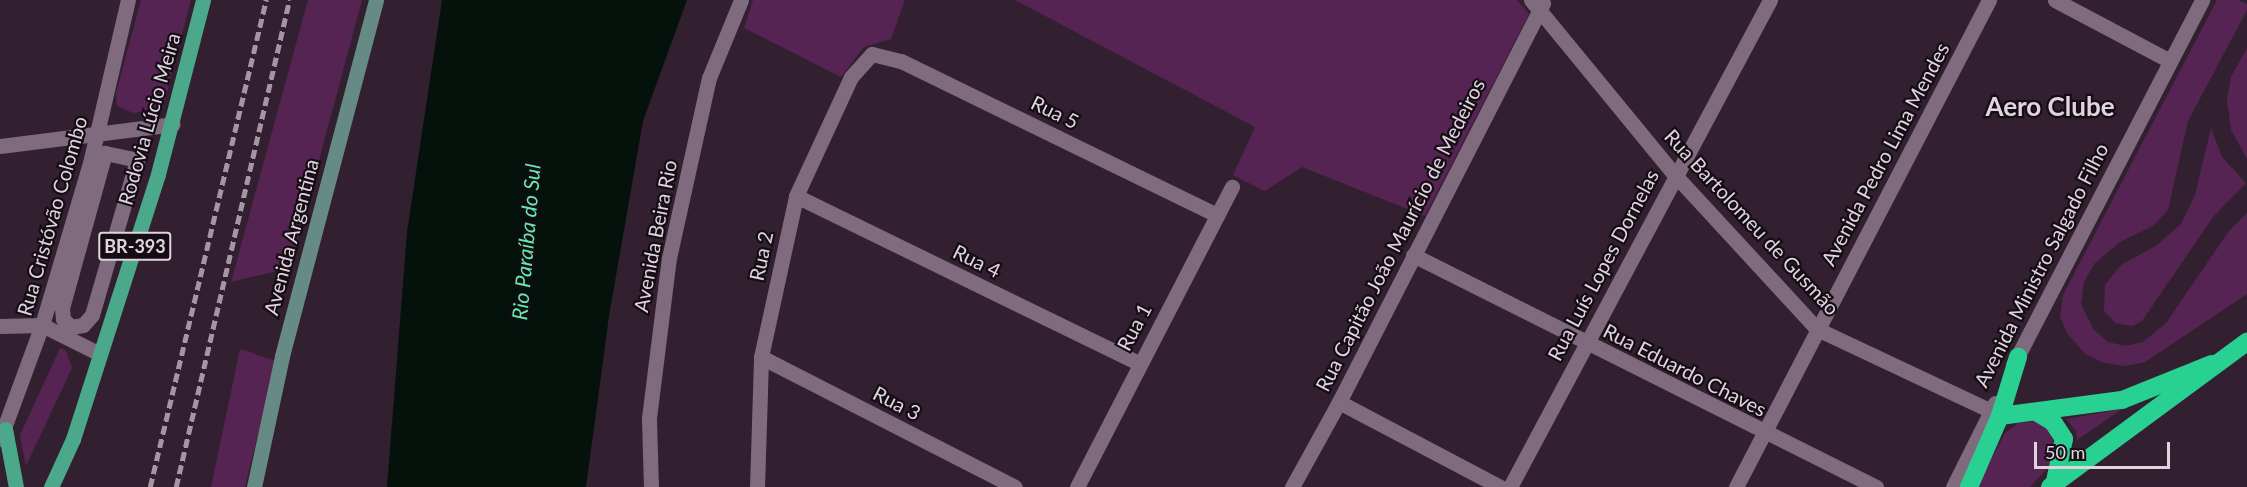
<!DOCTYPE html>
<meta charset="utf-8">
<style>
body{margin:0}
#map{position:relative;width:2247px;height:487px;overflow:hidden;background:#322030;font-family:Lato,sans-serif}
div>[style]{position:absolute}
.green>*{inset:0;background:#562453}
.water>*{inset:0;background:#05110b}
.street>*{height:15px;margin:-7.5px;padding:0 7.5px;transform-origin:7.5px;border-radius:7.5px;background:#806b7e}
.secondary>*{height:15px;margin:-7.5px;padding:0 7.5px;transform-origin:7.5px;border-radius:7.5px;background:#668a84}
.primary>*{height:15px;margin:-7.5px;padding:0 7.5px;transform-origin:7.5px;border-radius:7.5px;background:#4ba88a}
.highway>*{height:18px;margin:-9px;padding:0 9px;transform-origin:9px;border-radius:9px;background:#28d192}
.rail>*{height:4.5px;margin-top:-2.25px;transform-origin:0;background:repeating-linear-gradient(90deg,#a496a2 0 9px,transparent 0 13.5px)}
span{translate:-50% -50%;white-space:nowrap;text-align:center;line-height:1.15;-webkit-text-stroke:4.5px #150d14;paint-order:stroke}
.shield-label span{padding:2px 4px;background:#150d14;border:2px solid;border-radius:4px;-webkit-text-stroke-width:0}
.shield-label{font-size:18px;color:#e1d4df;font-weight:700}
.street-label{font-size:20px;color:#e1d4df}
.water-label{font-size:21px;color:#63ecaf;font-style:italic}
.district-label{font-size:26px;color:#e1d4df;font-weight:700}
.scale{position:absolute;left:2034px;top:442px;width:136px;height:27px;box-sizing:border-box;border:3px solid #e1d4df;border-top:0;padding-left:8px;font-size:18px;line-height:21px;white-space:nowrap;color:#e1d4df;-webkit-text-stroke:4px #150d14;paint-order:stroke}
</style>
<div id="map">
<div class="green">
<i style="clip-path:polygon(141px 0,191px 0,163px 108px,133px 113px,117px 106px,116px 93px)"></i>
<i style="clip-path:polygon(308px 0,362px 0,290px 268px,231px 282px)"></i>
<i style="clip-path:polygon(753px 0,905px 0,891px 39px,864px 47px,841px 77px,744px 28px)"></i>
<i style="clip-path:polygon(1015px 0,1517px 0,1529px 14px,1425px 216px,1302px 167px,1265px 191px,1233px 175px,1255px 127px)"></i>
<i style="clip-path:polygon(2217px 0,2238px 0,2247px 4px,2247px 10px,2188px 121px,2168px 210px,2153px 226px,2120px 242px,2094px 264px,2084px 282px,2081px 304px,2094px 330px,2108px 342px,2125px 346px,2143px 342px,2166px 323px,2229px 231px,2247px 213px,2247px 294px,2145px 362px,2125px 366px,2104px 363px,2085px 354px,2067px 333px,2060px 317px,2063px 295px)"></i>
<i style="clip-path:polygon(2247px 48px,2247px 159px,2231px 130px,2227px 99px,2231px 77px)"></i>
<i style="clip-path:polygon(2211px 128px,2222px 157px,2246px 183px,2213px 217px,2142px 321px,2132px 326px,2115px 323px,2104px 311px,2105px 285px,2121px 265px,2157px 245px,2181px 224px,2195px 195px)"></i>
<i style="clip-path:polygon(60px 348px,66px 351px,72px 368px,26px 466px,20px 435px)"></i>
<i style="clip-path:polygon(240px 349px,276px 361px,245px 487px,211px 487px)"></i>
<i style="clip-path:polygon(2122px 409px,2077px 440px,2076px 431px,2066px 419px)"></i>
<i style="clip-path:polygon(2034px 421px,2048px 429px,2054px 442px,2053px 458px,2045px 471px,2030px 487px,1977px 487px,2005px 433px,2018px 423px)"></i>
</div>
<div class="water">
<i style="clip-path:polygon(442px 0,687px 0,643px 121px,609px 316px,586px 487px,387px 487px,407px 232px)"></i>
</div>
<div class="street">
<i style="left:1531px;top:0;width:225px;rotate:50.6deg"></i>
<i style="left:1674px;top:174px;width:211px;rotate:47.3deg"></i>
<i style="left:1817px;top:329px;width:192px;rotate:25.2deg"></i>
<i style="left:2055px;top:0;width:130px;rotate:27.9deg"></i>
<i style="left:0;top:146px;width:174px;rotate:-7.2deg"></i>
<i style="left:105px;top:153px;width:33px;rotate:12deg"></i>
<i style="left:137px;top:160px;width:161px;rotate:106.2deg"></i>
<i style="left:92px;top:315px;width:13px;rotate:132deg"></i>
<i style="left:83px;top:325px;width:12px;rotate:171deg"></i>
<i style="left:71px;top:327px;width:11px;rotate:-135deg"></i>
<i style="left:63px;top:319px;width:11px;rotate:-95deg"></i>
<i style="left:62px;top:308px;width:161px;rotate:-74.5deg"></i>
<i style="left:796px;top:196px;width:381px;rotate:26deg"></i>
<i style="left:1413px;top:255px;width:518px;rotate:26.61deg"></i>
<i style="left:0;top:326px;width:42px;rotate:-1.4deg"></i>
<i style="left:42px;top:325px;width:65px;rotate:26.6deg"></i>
<i style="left:761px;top:357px;width:285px;rotate:27.1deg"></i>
<i style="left:2013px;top:365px;width:411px;rotate:-62.6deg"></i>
<i style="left:1339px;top:402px;width:182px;rotate:27.8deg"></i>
<i style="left:0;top:439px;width:121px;rotate:-69.8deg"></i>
<i style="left:42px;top:325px;width:169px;rotate:-73.5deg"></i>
<i style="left:90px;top:163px;width:167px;rotate:-76.9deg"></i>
<i style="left:651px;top:487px;width:69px;rotate:-91.7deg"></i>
<i style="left:649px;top:418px;width:161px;rotate:-82.9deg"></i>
<i style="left:669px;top:258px;width:184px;rotate:-77.5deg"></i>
<i style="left:709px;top:78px;width:84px;rotate:-67.7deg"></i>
<i style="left:757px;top:487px;width:130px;rotate:-88.2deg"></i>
<i style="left:761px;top:357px;width:165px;rotate:-77.7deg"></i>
<i style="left:796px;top:196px;width:131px;rotate:-65.2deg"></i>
<i style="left:851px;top:77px;width:31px;rotate:-48deg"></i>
<i style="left:872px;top:54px;width:30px;rotate:14deg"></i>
<i style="left:901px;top:61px;width:352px;rotate:26deg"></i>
<i style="left:1077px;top:487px;width:338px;rotate:-62.7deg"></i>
<i style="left:1292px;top:487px;width:97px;rotate:-61.1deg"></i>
<i style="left:1339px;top:402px;width:448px;rotate:-62.9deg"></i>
<i style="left:1510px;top:487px;width:552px;rotate:-61.9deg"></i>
<i style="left:1736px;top:487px;width:549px;rotate:-62.55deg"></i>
<i style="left:1953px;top:487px;width:94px;rotate:-63.4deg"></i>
</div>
<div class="secondary">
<i style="left:254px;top:487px;width:134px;rotate:-77.9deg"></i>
<i style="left:282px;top:356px;width:368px;rotate:-75.2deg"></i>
</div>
<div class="primary">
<i style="left:5px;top:429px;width:59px;rotate:79.3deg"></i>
<i style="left:51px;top:487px;width:53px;rotate:-65.4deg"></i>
<i style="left:73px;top:439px;width:278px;rotate:-72.2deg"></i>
<i style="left:158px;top:174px;width:180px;rotate:-75.5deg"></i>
</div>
<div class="highway">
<i style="left:2038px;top:413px;width:17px;rotate:31deg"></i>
<i style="left:2053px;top:422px;width:20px;rotate:57deg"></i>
<i style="left:2064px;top:439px;width:43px;rotate:102.1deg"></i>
<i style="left:2000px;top:416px;width:62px;rotate:-73deg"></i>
<i style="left:1969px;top:487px;width:77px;rotate:-66.4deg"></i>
<i style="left:2000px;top:416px;width:123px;rotate:-7.5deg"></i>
<i style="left:2122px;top:400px;width:97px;rotate:-21.8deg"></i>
<i style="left:2050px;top:487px;width:245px;rotate:-36.4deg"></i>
</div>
<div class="rail">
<i style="left:150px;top:487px;width:501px;rotate:-76.6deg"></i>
<i style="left:176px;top:487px;width:500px;rotate:-76.9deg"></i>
</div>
<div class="shield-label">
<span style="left:135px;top:246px">BR-393</span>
</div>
<div class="street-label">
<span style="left:1055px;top:112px;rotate:26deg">Rua 5</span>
<span style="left:149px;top:119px;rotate:-74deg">Rodovia Lúcio Meira</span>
<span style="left:1885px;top:154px;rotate:-62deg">Avenida Pedro Lima Mendes</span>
<span style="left:52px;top:216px;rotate:-74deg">Rua Cristóvão Colombo</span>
<span style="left:1752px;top:222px;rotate:47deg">Rua Bartolomeu de Gusmão</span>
<span style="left:1400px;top:235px;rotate:-63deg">Rua Capitão João Maurício de Medeiros</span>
<span style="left:655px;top:236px;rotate:-79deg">Avenida Beira Rio</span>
<span style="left:291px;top:237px;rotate:-75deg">Avenida Argentina</span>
<span style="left:761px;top:256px;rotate:-78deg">Rua 2</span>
<span style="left:977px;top:261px;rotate:26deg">Rua 4</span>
<span style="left:1603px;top:265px;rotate:-62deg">Rua Luís Lopes Dornelas</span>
<span style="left:2041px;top:265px;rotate:-63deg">Avenida Ministro Salgado Filho</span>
<span style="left:1134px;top:327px;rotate:-62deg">Rua 1</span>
<span style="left:1685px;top:370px;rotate:27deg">Rua Eduardo Chaves</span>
<span style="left:897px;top:403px;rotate:27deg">Rua 3</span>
</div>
<div class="water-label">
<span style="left:526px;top:242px;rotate:-85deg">Rio Paraíba do Sul</span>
</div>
<div class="district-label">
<span style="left:2050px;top:107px">Aero Clube</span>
</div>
<div class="scale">50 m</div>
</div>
